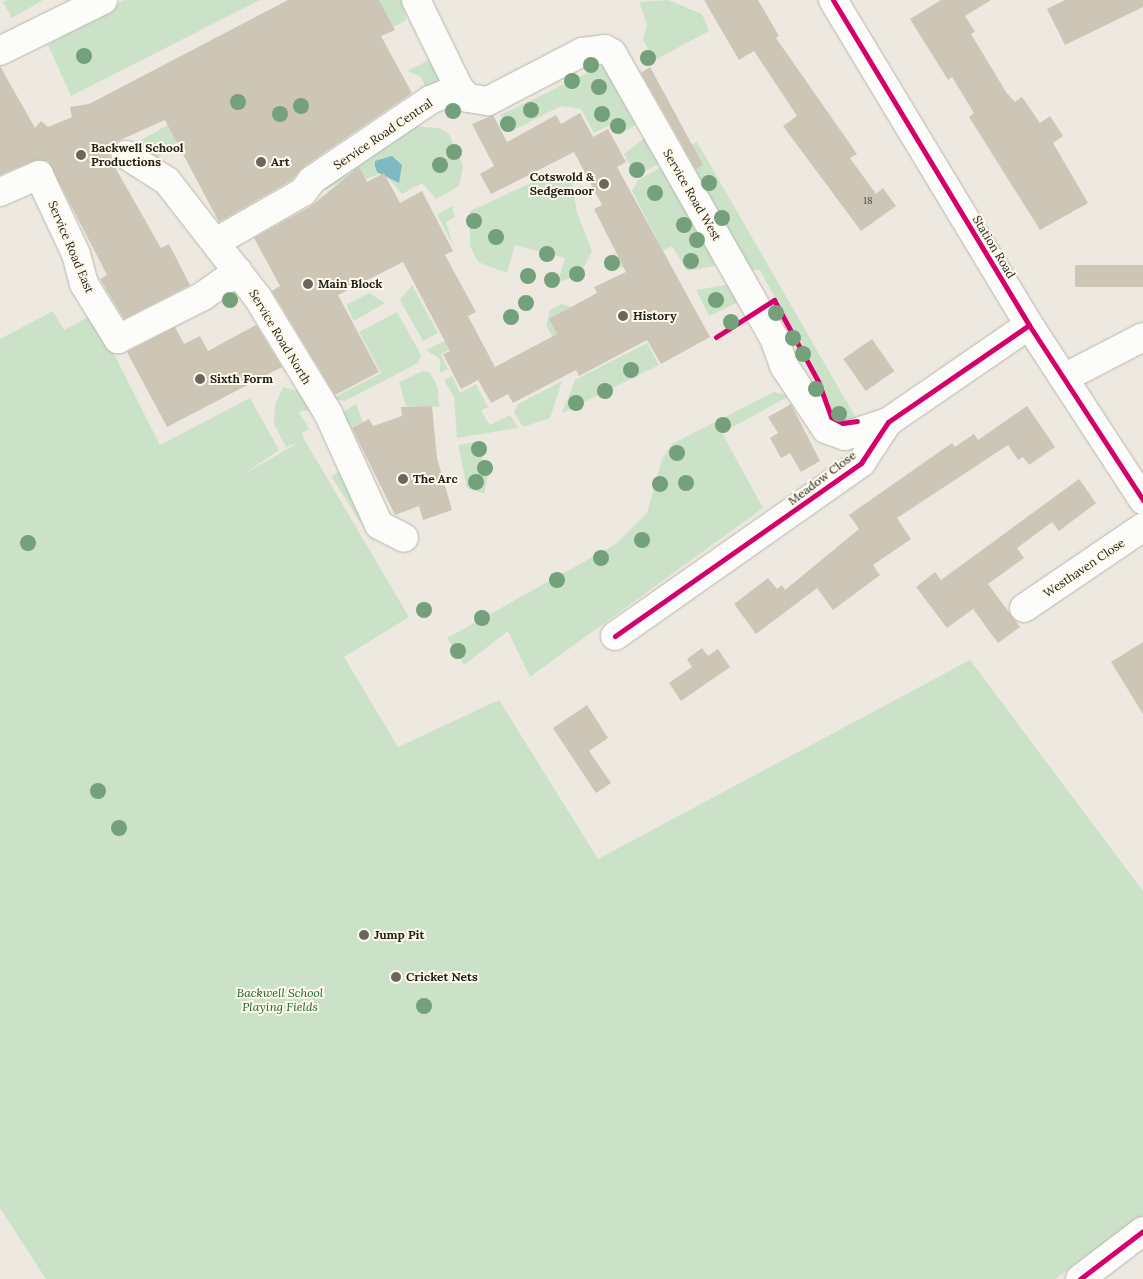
<!DOCTYPE html>
<style>
body{margin:0}
#map{position:relative;width:1143px;height:1279px;overflow:hidden;background:#ede9e0;font-family:Lora,serif}
div>[style]{position:absolute}
.green>*{inset:0;background:#cbe2c8}
.water>*{inset:0;background:#7dbac3}
.building>*{inset:0;background:#cdc6b6;transform-origin:0 0}
.roads{filter:drop-shadow(0 0 1px #b9b6af) drop-shadow(0 0 1px #b9b6af)}
.minor>*{height:28px;margin:-14px;padding:0 14px;transform-origin:14px;border-radius:14px;background:#fcfcfa}
.cycleway>*{height:5px;margin:-2.5px;padding:0 2.5px;transform-origin:2.5px;border-radius:2.5px;background:#d6006c}
.trees>*{width:16px;height:16px;margin:-8px;border-radius:50%;background:#75a07c}
.dots>*{width:14px;height:14px;translate:-50% -50%;box-sizing:border-box;border:2px solid #fef9eb;border-radius:50%}
span{translate:-50% -50%;white-space:nowrap;text-align:center;line-height:1.15;-webkit-text-stroke:4px #fef9eb;paint-order:stroke}
.number-label{font-size:10px;color:#4e4a42}
.number-label span{-webkit-text-stroke-width:0}
.street-label{font-size:12px;color:#23211b}
.poi-label{font-size:12px;color:#23211b;font-weight:700}
.left{translate:0 -50%;text-align:left}
.right{translate:-100% -50%;text-align:right}
.park-label{font-size:12px;color:#12642a;font-style:italic}
</style>
<div id="map">
<div class="green">
<i style="clip-path:polygon(7px 0,43px 0,12px 18px,3px 2px)"></i>
<i style="clip-path:polygon(124px 0,260px 0,71px 96px,48px 45px)"></i>
<i style="clip-path:polygon(379px 0,404px 0,406px 20px,393px 27px)"></i>
<i style="clip-path:polygon(668px 0,702px 14px,709px 31px,655px 60px,643px 40px,647px 24px,639px 2px)"></i>
<i style="clip-path:polygon(435px 57px,450px 85px,430px 95px,420px 76px,407px 71px)"></i>
<i style="clip-path:polygon(606px 64px,639px 123px,619px 135px,612px 124px,594px 133px,581px 109px,561px 106px,510px 132px,500px 115px)"></i>
<i style="clip-path:polygon(198px 107px,198px 131px,166px 149px,151px 166px,128px 148px)"></i>
<i style="clip-path:polygon(410px 126px,439px 128px,449px 134px,463px 166px,459px 186px,436px 199px,422px 183px,402px 194px,383px 172px,356px 184px,350px 177px,325px 190px,319px 180px)"></i>
<i style="clip-path:polygon(647px 136px,662px 162px,636px 176px,624px 154px)"></i>
<i style="clip-path:polygon(697px 142px,856px 418px,844px 421px,833px 416px,821px 382px,760px 270px,742px 269px,677px 153px)"></i>
<i style="clip-path:polygon(667px 164px,724px 264px,687px 271px,672px 246px,629px 268px,604px 266px,614px 252px,617px 257px,656px 237px,632px 191px,638px 180px)"></i>
<i style="clip-path:polygon(572px 182px,577px 213px,592px 251px,580px 275px,558px 282px,565px 258px,515px 245px,507px 273px,478px 262px,470px 246px,470px 211px,531px 183px)"></i>
<i style="clip-path:polygon(452px 206px,455px 217px,446px 222px,453px 245px,437px 215px)"></i>
<i style="clip-path:polygon(736px 283px,745px 299px,709px 316px,696px 290px)"></i>
<i style="clip-path:polygon(412px 285px,438px 333px,423px 341px,400px 300px)"></i>
<i style="clip-path:polygon(369px 293px,385px 303px,354px 321px,346px 305px)"></i>
<i style="clip-path:polygon(562px 304px,572px 307px,549px 319px,560px 339px,555px 342px,546px 325px,550px 310px)"></i>
<i style="clip-path:polygon(53px 311px,64px 330px,94px 314px,160px 445px,250px 398px,279px 450px,244px 474px,298px 443px,286px 447px,274px 424px,275px 405px,283px 387px,302px 392px,315px 416px,308px 410px,299px 412px,309px 429px,302px 433px,304px 439px,409px 617px,344px 657px,398px 747px,499px 700px,598px 859px,970px 660px,1143px 891px,1143px 1215px,1055px 1279px,46px 1279px,0 1208px,0 339px)"></i>
<i style="clip-path:polygon(397px 312px,421px 355px,418px 363px,345px 401px,331px 399px,381px 373px,359px 332px)"></i>
<i style="clip-path:polygon(451px 338px,456px 346px,441px 354px,448px 369px,440px 373px,440px 359px,426px 350px)"></i>
<i style="clip-path:polygon(647px 343px,659px 365px,562px 413px,575px 380px)"></i>
<i style="clip-path:polygon(423px 371px,430px 372px,438px 388px,439px 407px,406px 406px,399px 382px)"></i>
<i style="clip-path:polygon(452px 376px,460px 393px,476px 384px,488px 407px,481px 411px,490px 425px,510px 415px,518px 428px,457px 438px,454px 397px,444px 380px)"></i>
<i style="clip-path:polygon(562px 381px,550px 418px,523px 427px,514px 412px,518px 404px)"></i>
<i style="clip-path:polygon(774px 392px,789px 396px,722px 433px,763px 508px,530px 677px,508px 631px,464px 665px,447px 638px,616px 544px,647px 513px,662px 459px,672px 444px)"></i>
<i style="clip-path:polygon(356px 404px,363px 422px,347px 430px,342px 413px)"></i>
<i style="clip-path:polygon(474px 442px,484px 448px,478px 452px,489px 470px,484px 494px,467px 488px,459px 449px,459px 445px)"></i>
<i style="clip-path:polygon(340px 471px,354px 499px,375px 545px,331px 476px)"></i>
</div>
<div class="water">
<i style="clip-path:polygon(392px 156px,402px 165px,399px 183px,377px 172px,375px 166px,375px 161px)"></i>
</div>
<div class="building">
<i style="clip-path:polygon(288px 0,379px 0,395px 30px,381px 36px,412px 93px,303px 167px,292px 180px,219px 222px,165px 120px,118px 141px,108px 151px,112px 162px,161px 248px,169px 244px,190px 285px,124px 319px,100px 279px,107px 275px,48px 161px,33px 161px,0 175px,0 66px,35px 128px,41px 121px,48px 127px,72px 117px,70px 107px,89px 104px)"></i>
<i style="clip-path:polygon(704px 0,758px 0,779px 36px,776px 38px,857px 154px,850px 158px,876px 194px,883px 188px,896px 206px,861px 231px,783px 126px,797px 116px,754px 51px,739px 60px)"></i>
<i style="clip-path:polygon(941px 0,991px 0,965px 16px,975px 32px,971px 34px,1006px 92px,1015px 102px,1022px 97px,1040px 123px,1050px 116px,1063px 136px,1053px 143px,1088px 203px,1040px 230px,969px 117px,974px 113px,952px 77px,948px 80px,910px 19px)"></i>
<i style="clip-path:polygon(1065px 0,1143px 0,1143px 7px,1065px 45px,1047px 9px)"></i>
<i style="clip-path:polygon(650px 67px,703px 165px,696px 169px,641px 73px)"></i>
<i style="clip-path:polygon(580px 113px,593px 137px,608px 129px,626px 162px,617px 167px,710px 337px,661px 364px,647px 340px,579px 376px,576px 370px,513px 403px,508px 394px,491px 403px,478px 380px,461px 389px,443px 354px,450px 351px,403px 262px,338px 295px,379px 372px,335px 395px,272px 291px,280px 286px,254px 238px,311px 206px,359px 167px,367px 182px,384px 173px,400px 203px,422px 191px,453px 251px,445px 255px,476px 312px,468px 316px,495px 367px,557px 334px,549px 319px,597px 293px,594px 287px,626px 272px,594px 209px,602px 205px,574px 152px,491px 194px,480px 174px,494px 166px,472px 124px,493px 115px,507px 142px,556px 115px,561px 124px)"></i>
<i style="left:1143px;top:265px;width:22px;height:68px;rotate:90deg"></i>
<i style="clip-path:polygon(256px 325px,282px 367px,167px 427px,127px 352px,175px 327px,184px 344px,200px 336px,208px 351px)"></i>
<i style="left:872px;top:339px;width:39px;height:35px;rotate:55deg"></i>
<i style="clip-path:polygon(791px 404px,820px 461px,801px 472px,790px 453px,781px 458px,770px 438px,778px 433px,768px 417px)"></i>
<i style="clip-path:polygon(432px 406px,437px 458px,452px 510px,423px 520px,419px 506px,395px 515px,352px 428px,369px 419px,373px 426px,402px 416px,401px 407px)"></i>
<i style="clip-path:polygon(1027px 406px,1055px 447px,1029px 465px,1023px 457px,1018px 460px,1008px 445px,897px 518px,911px 539px,873px 565px,880px 575px,833px 610px,817px 588px,756px 634px,734px 604px,768px 578px,777px 589px,782px 585px,785px 590px,859px 529px,849px 515px,952px 443px,955px 447px,974px 434px,978px 440px)"></i>
<i style="clip-path:polygon(1079px 479px,1096px 503px,1059px 531px,1052px 522px,1017px 548px,1024px 558px,988px 584px,1020px 627px,998px 643px,973px 609px,947px 628px,916px 587px,935px 572px,941px 580px)"></i>
<i style="clip-path:polygon(1143px 642px,1143px 714px,1111px 662px)"></i>
<i style="clip-path:polygon(702px 648px,708px 656px,718px 649px,730px 667px,681px 701px,669px 683px,692px 667px,687px 659px)"></i>
<i style="clip-path:polygon(587px 705px,608px 738px,589px 751px,611px 783px,596px 793px,553px 728px)"></i>
</div>
<div class="roads">
<div class="minor">
<i style="left:416px;top:0;width:98px;rotate:64deg"></i>
<i style="left:833px;top:0;width:380px;rotate:58.9deg"></i>
<i style="left:1029px;top:325px;width:209px;rotate:56.9deg"></i>
<i style="left:0;top:51px;width:115px;rotate:-26.3deg"></i>
<i style="left:126px;top:155px;width:49px;rotate:32.4deg"></i>
<i style="left:167px;top:181px;width:148px;rotate:52.1deg"></i>
<i style="left:258px;top:298px;width:135px;rotate:58.7deg"></i>
<i style="left:328px;top:413px;width:123px;rotate:65.5deg"></i>
<i style="left:379px;top:525px;width:28px;rotate:27deg"></i>
<i style="left:0;top:192px;width:43px;rotate:-23.6deg"></i>
<i style="left:39px;top:175px;width:87px;rotate:64.9deg"></i>
<i style="left:76px;top:254px;width:31px;rotate:75deg"></i>
<i style="left:84px;top:284px;width:65px;rotate:58.3deg"></i>
<i style="left:118px;top:339px;width:95px;rotate:-26.8deg"></i>
<i style="left:203px;top:296px;width:43px;rotate:-35.5deg"></i>
<i style="left:216px;top:242px;width:100px;rotate:-29.9deg"></i>
<i style="left:303px;top:192px;width:15px;rotate:-53deg"></i>
<i style="left:312px;top:180px;width:143px;rotate:-34.1deg"></i>
<i style="left:430px;top:100px;width:31px;rotate:-22deg"></i>
<i style="left:459px;top:88px;width:13px;rotate:48deg"></i>
<i style="left:468px;top:98px;width:20px;rotate:9deg"></i>
<i style="left:488px;top:101px;width:106px;rotate:-27.5deg"></i>
<i style="left:582px;top:52px;width:23px;rotate:-7deg"></i>
<i style="left:605px;top:49px;width:8px;rotate:30deg"></i>
<i style="left:612px;top:53px;width:328px;rotate:60.4deg"></i>
<i style="left:774px;top:338px;width:30px;rotate:70deg"></i>
<i style="left:784px;top:366px;width:76px;rotate:56.3deg"></i>
<i style="left:826px;top:429px;width:20px;rotate:20deg"></i>
<i style="left:845px;top:436px;width:45px;rotate:-18deg"></i>
<i style="left:1064px;top:378px;width:89px;rotate:-27.4deg"></i>
<i style="left:1024px;top:608px;width:144px;rotate:-34.2deg"></i>
<i style="left:615px;top:636px;width:301px;rotate:-35.1deg"></i>
<i style="left:861px;top:463px;width:49px;rotate:-56.6deg"></i>
<i style="left:888px;top:422px;width:171px;rotate:-34.5deg"></i>
<i style="left:1080px;top:1279px;width:79px;rotate:-37.3deg"></i>
</div>
</div>
<div class="cycleway">
<i style="left:833px;top:0;width:380px;rotate:58.9deg"></i>
<i style="left:1029px;top:325px;width:209px;rotate:56.9deg"></i>
<i style="left:716px;top:337px;width:69px;rotate:-32.5deg"></i>
<i style="left:774px;top:300px;width:92px;rotate:61.5deg"></i>
<i style="left:818px;top:381px;width:38px;rotate:70deg"></i>
<i style="left:831px;top:417px;width:13px;rotate:27deg"></i>
<i style="left:843px;top:423px;width:14px;rotate:-8deg"></i>
<i style="left:615px;top:636px;width:301px;rotate:-35.1deg"></i>
<i style="left:861px;top:463px;width:49px;rotate:-56.6deg"></i>
<i style="left:888px;top:422px;width:171px;rotate:-34.5deg"></i>
<i style="left:1080px;top:1279px;width:79px;rotate:-37.3deg"></i>
</div>
<div class="trees">
<i style="left:84px;top:56px"></i>
<i style="left:648px;top:58px"></i>
<i style="left:591px;top:65px"></i>
<i style="left:572px;top:81px"></i>
<i style="left:599px;top:87px"></i>
<i style="left:238px;top:102px"></i>
<i style="left:301px;top:106px"></i>
<i style="left:531px;top:110px"></i>
<i style="left:453px;top:111px"></i>
<i style="left:280px;top:114px"></i>
<i style="left:602px;top:114px"></i>
<i style="left:508px;top:124px"></i>
<i style="left:618px;top:126px"></i>
<i style="left:454px;top:152px"></i>
<i style="left:440px;top:165px"></i>
<i style="left:637px;top:170px"></i>
<i style="left:709px;top:183px"></i>
<i style="left:655px;top:193px"></i>
<i style="left:722px;top:218px"></i>
<i style="left:474px;top:221px"></i>
<i style="left:684px;top:225px"></i>
<i style="left:496px;top:237px"></i>
<i style="left:697px;top:240px"></i>
<i style="left:547px;top:254px"></i>
<i style="left:691px;top:261px"></i>
<i style="left:612px;top:263px"></i>
<i style="left:577px;top:274px"></i>
<i style="left:528px;top:276px"></i>
<i style="left:552px;top:280px"></i>
<i style="left:230px;top:300px"></i>
<i style="left:716px;top:300px"></i>
<i style="left:526px;top:303px"></i>
<i style="left:776px;top:313px"></i>
<i style="left:511px;top:317px"></i>
<i style="left:731px;top:322px"></i>
<i style="left:793px;top:338px"></i>
<i style="left:803px;top:354px"></i>
<i style="left:631px;top:370px"></i>
<i style="left:816px;top:389px"></i>
<i style="left:605px;top:391px"></i>
<i style="left:576px;top:403px"></i>
<i style="left:839px;top:414px"></i>
<i style="left:723px;top:425px"></i>
<i style="left:479px;top:449px"></i>
<i style="left:677px;top:453px"></i>
<i style="left:485px;top:468px"></i>
<i style="left:476px;top:482px"></i>
<i style="left:686px;top:483px"></i>
<i style="left:660px;top:484px"></i>
<i style="left:642px;top:540px"></i>
<i style="left:28px;top:543px"></i>
<i style="left:601px;top:558px"></i>
<i style="left:557px;top:580px"></i>
<i style="left:424px;top:610px"></i>
<i style="left:482px;top:618px"></i>
<i style="left:458px;top:651px"></i>
<i style="left:98px;top:791px"></i>
<i style="left:119px;top:828px"></i>
<i style="left:424px;top:1006px"></i>
</div>
<div class="dots">
<i style="left:81px;top:155px;background:#6a6760"></i>
<i style="left:261px;top:162px;background:#6a6760"></i>
<i style="left:604px;top:184px;background:#6a6760"></i>
<i style="left:308px;top:284px;background:#6a6760"></i>
<i style="left:623px;top:316px;background:#6a6760"></i>
<i style="left:200px;top:379px;background:#6a6760"></i>
<i style="left:403px;top:479px;background:#6a6760"></i>
<i style="left:364px;top:935px;background:#6a6760"></i>
<i style="left:396px;top:977px;background:#6a6760"></i>
</div>
<div class="number-label">
<span style="left:868px;top:201px">18</span>
</div>
<div class="street-label">
<span style="left:383px;top:134px;rotate:-34deg">Service Road Central</span>
<span style="left:692px;top:195px;rotate:60deg">Service Road West</span>
<span style="left:71px;top:247px;rotate:67deg">Service Road East</span>
<span style="left:994px;top:247px;rotate:59deg">Station Road</span>
<span style="left:280px;top:337px;rotate:59deg">Service Road North</span>
<span style="left:822px;top:478px;rotate:-37deg">Meadow Close</span>
<span style="left:1084px;top:568px;rotate:-34deg">Westhaven Close</span>
</div>
<div class="poi-label">
<span class="left" style="left:91px;top:155px">Backwell School<br>Productions</span>
<span class="left" style="left:271px;top:162px">Art</span>
<span class="right" style="left:594px;top:184px">Cotswold &amp;<br>Sedgemoor</span>
<span class="left" style="left:318px;top:284px">Main Block</span>
<span class="left" style="left:633px;top:316px">History</span>
<span class="left" style="left:210px;top:379px">Sixth Form</span>
<span class="left" style="left:413px;top:479px">The Arc</span>
<span class="left" style="left:374px;top:935px">Jump Pit</span>
<span class="left" style="left:406px;top:977px">Cricket Nets</span>
</div>
<div class="park-label">
<span style="left:280px;top:1000px">Backwell School<br>Playing Fields</span>
</div>
</div>
